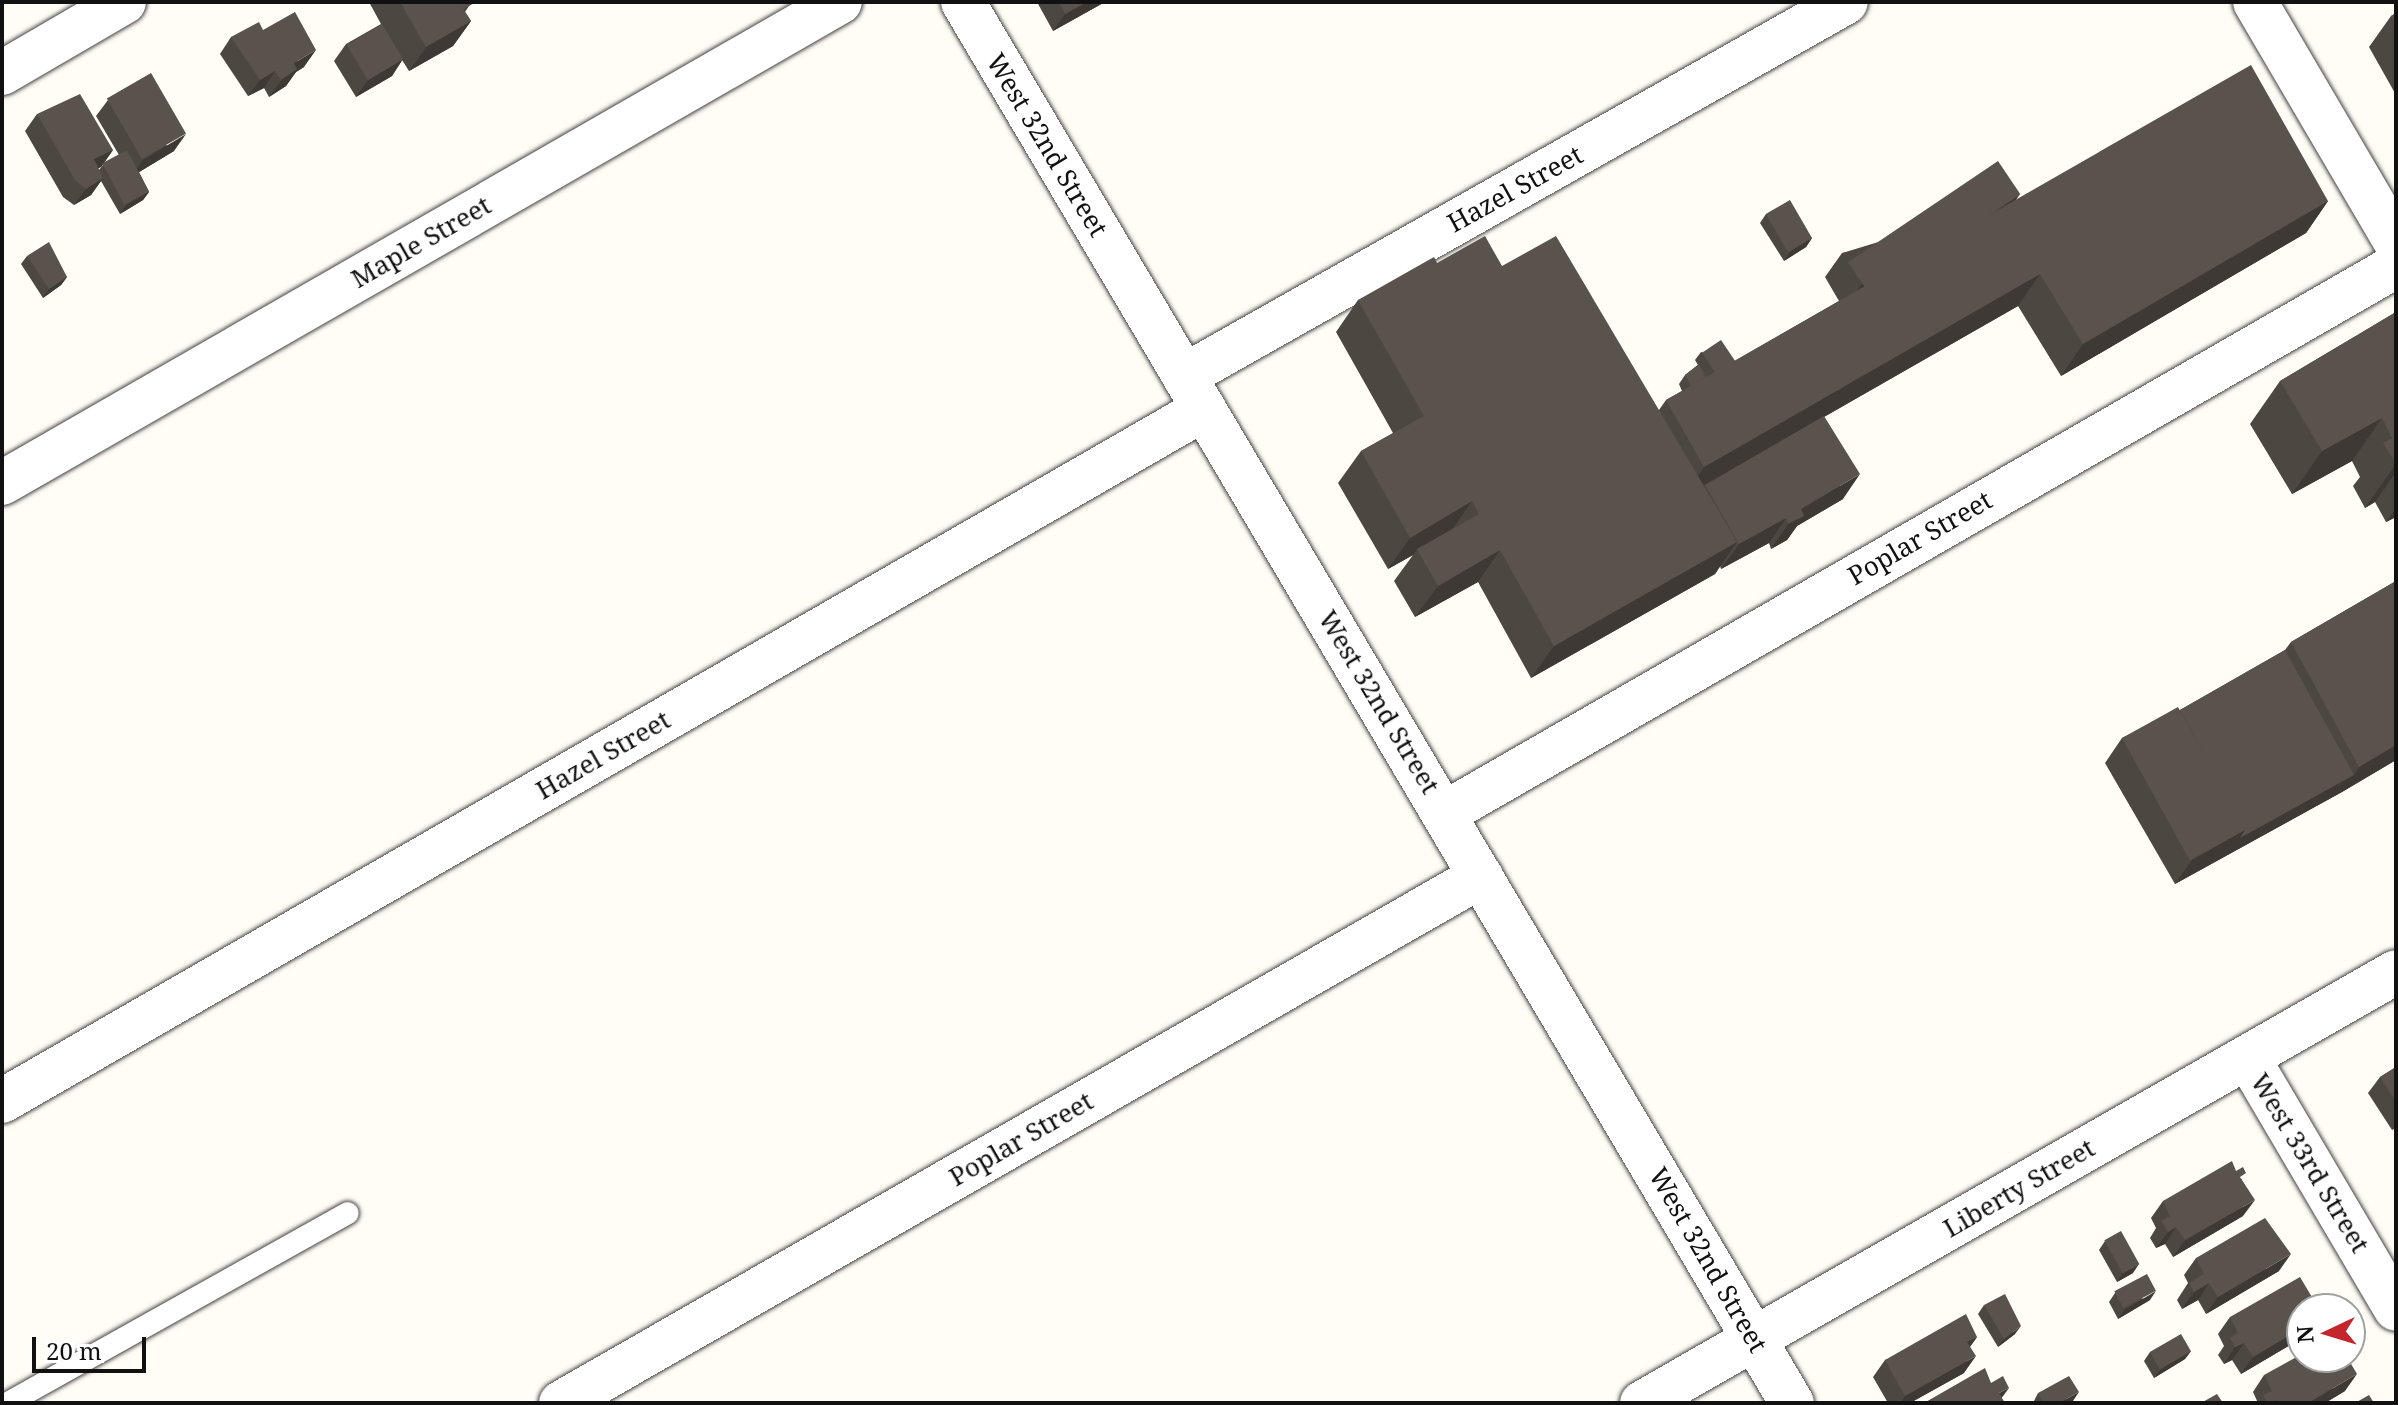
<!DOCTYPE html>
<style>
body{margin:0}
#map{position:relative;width:2398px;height:1405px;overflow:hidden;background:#fffdf5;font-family:"Noto Serif",serif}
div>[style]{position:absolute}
.roads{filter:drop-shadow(0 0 2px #444) drop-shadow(0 0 2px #444)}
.service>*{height:22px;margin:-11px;padding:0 11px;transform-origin:11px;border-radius:11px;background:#fff}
.minor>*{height:44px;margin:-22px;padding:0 22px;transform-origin:22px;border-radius:22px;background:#fff}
.tertiary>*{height:44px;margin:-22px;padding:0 22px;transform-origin:22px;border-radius:22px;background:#fff}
.wall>*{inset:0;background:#4d4742}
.shaded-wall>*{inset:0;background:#3f3936}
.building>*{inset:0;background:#5a524d;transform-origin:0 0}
span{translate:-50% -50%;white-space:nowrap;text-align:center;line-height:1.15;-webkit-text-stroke:8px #fff;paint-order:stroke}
.street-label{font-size:26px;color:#111}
.frame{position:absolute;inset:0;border:4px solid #111;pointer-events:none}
.north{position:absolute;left:2286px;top:1293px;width:80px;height:80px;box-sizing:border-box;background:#fff;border:2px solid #a0a0a0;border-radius:50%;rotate:266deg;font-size:22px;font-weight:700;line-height:32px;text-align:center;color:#111}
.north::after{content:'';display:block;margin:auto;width:28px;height:36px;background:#c4262e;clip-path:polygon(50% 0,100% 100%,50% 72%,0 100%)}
.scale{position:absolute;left:32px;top:1337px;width:114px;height:36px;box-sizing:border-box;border:4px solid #111;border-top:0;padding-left:10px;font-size:24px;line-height:28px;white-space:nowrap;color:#111;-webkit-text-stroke:6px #fff;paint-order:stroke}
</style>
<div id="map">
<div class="roads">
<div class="service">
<i style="left:8px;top:1403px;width:389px;rotate:-29.2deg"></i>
</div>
<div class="minor">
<i style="left:2255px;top:2px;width:278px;rotate:59.6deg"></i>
<i style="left:1184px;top:376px;width:760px;rotate:-29.46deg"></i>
<i style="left:2px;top:483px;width:966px;rotate:-29.86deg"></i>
<i style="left:1445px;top:813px;width:1097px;rotate:-29.91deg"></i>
<i style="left:2248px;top:1058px;width:291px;rotate:59.5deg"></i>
<i style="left:2px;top:1101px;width:1387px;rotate:-29.93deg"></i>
<i style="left:561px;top:1403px;width:1060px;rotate:-29.81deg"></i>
</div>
<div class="tertiary">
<i style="left:963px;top:2px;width:1628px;rotate:59.39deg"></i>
<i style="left:2px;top:73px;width:141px;rotate:-30.2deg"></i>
<i style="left:1642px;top:1403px;width:868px;rotate:-29.75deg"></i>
</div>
</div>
<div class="wall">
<i style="clip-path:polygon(369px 2px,476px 2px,469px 6px,465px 12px,471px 21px,453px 46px,409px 71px,402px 60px,392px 76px,356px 97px,334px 61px,346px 44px,381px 24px)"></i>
<i style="clip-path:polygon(1037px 2px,1105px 2px,1053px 31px)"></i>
<i style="clip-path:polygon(2396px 13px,2396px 95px,2369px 47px,2391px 16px)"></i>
<i style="clip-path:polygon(263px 30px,304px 67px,296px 72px,286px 86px,269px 97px,264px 88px,248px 96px,220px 54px,231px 37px)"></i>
<i style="clip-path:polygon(108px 100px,174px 151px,139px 172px,149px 192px,143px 200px,120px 214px,101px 181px,91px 195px,74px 205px,63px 197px,25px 131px,37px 114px,113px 150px,101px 167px,98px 168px,99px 170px,103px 165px,119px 155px,96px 116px)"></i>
<i style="clip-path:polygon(2016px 200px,2328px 201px,2306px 233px,2061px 376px,2018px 306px,1824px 417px,1843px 499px,1797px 526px,1787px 540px,1771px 549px,1769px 543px,1721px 569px,1720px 566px,1715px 574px,1531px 678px,1478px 582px,1415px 617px,1394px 581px,1413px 555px,1388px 569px,1338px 483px,1361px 451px,1393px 433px,1336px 332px,1358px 300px,1437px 263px,1502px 266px,1659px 410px,1666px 400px,1682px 391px,1679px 384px,1685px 375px,1698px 365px,1695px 360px,1701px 352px,1735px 361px,1839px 301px,1825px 277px,1842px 253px)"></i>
<i style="clip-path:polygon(1766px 214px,1812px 238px,1806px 247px,1784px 261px,1760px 223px)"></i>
<i style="clip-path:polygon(27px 256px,67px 277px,61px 285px,43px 298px,21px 264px)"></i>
<i style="clip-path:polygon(2396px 312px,2396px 517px,2386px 522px,2375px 502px,2365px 508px,2353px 486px,2360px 477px,2352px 461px,2292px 494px,2250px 424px,2280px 381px)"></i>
<i style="clip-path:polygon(2396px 581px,2396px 760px,2342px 792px,2175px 884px,2105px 763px,2122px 738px,2180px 710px,2285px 650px,2291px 642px)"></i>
<i style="clip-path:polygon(2396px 1067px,2396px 1128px,2392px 1130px,2368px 1093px,2380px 1077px)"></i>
<i style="clip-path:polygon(2242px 1179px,2243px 1216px,2173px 1257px,2165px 1244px,2156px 1248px,2150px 1238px,2156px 1228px,2151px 1218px,2163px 1201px)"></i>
<i style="clip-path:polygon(2105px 1241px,2133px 1273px,2117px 1282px,2099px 1250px)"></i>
<i style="clip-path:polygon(2196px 1258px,2279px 1271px,2206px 1314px,2198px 1300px,2182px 1309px,2177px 1300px,2188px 1283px,2184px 1275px)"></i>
<i style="clip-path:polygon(2115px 1293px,2150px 1300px,2118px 1319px,2109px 1302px)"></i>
<i style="clip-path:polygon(1984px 1305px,2015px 1334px,1998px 1347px,1978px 1314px)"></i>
<i style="clip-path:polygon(2302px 1309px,2302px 1338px,2241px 1374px,2232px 1360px,2224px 1364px,2218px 1355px,2224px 1346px,2218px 1334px,2230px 1317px)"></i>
<i style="clip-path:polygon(1977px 1337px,1970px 1347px,1964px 1373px,1910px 1403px,1888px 1403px,1873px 1377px,1885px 1360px)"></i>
<i style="clip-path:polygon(2191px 1351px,2185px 1359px,2154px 1378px,2144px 1361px,2150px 1352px)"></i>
<i style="clip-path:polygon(2264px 1375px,2345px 1391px,2325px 1403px,2258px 1403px,2253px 1392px)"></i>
<i style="clip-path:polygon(2038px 1393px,2073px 1401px,2069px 1403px,2033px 1403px)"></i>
</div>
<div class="shaded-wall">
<i style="clip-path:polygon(1087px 2px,1105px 2px,1053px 31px,1065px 14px)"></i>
<i style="clip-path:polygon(471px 21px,453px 46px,409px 71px,426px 47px)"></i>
<i style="clip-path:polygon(316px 50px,304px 67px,296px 72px,286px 86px,269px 97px,294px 63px)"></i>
<i style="clip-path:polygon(403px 59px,392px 76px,356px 97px,368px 80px)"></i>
<i style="clip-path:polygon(275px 71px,264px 88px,248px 96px,260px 80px)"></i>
<i style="clip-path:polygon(186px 134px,174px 151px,131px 177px,143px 160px)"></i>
<i style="clip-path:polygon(113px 150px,101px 167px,82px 176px,94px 159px)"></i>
<i style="clip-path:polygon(103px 178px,91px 195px,74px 205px,86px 189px)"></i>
<i style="clip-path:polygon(149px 192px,143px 200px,120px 214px,126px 205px)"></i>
<i style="clip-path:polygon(2020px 194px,2003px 219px,1844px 310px,1861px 285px)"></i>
<i style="clip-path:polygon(2328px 201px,2306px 233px,2061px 376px,2083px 344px)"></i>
<i style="clip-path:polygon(1812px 238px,1806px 247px,1784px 261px,1790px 252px)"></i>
<i style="clip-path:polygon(2040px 274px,2018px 306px,1682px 498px,1704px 467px)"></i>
<i style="clip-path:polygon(67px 277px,61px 285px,43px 298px,49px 289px)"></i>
<i style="clip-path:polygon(2382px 418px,2352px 461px,2292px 494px,2322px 451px)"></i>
<i style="clip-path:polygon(2396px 464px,2396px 472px,2375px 502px,2365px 508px)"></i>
<i style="clip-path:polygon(1860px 474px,1843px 499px,1797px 526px,1787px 540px,1771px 549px,1788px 524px,1801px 509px)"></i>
<i style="clip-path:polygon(1472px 501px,1450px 533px,1417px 549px,1413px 555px,1388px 569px,1410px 538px)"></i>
<i style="clip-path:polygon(2396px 508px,2396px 517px,2386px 522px)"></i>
<i style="clip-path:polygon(1786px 518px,1769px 543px,1721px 569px,1739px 544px)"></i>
<i style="clip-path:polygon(1737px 542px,1715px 574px,1531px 678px,1554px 646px)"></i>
<i style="clip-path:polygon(1500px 550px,1478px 582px,1415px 617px,1438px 586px)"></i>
<i style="clip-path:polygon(2396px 745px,2396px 760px,2342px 792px,2175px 884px,2192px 860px,2245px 830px,2354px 775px,2359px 767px)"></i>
<i style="clip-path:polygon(2255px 1200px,2243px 1216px,2173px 1257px,2185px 1240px)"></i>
<i style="clip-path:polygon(2176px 1227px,2165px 1244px,2156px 1248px,2168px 1232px)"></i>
<i style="clip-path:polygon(2291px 1254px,2279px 1271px,2206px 1314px,2218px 1297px)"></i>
<i style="clip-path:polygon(2139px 1264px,2133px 1273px,2117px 1282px,2123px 1273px)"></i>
<i style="clip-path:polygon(2209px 1283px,2198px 1300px,2182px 1309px,2194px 1292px)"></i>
<i style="clip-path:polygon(2156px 1291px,2150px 1300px,2118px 1319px,2124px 1310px)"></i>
<i style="clip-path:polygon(2021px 1326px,2015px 1334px,1998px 1347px,2004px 1339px)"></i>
<i style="clip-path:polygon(2302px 1328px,2302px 1338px,2241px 1374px,2253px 1357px)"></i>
<i style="clip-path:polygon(1977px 1337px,1965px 1353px,1967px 1342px)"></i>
<i style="clip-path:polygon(2244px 1343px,2232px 1360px,2224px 1364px,2235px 1347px)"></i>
<i style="clip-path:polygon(2191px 1351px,2185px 1359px,2154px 1378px,2160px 1370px)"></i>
<i style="clip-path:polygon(1976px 1356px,1964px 1373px,1910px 1403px,1900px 1403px,1905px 1396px)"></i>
<i style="clip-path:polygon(2357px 1374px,2345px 1391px,2325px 1403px,2308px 1403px)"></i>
<i style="clip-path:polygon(2009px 1388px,1998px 1403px,1999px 1393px)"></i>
<i style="clip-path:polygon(2079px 1392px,2073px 1401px,2069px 1403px,2059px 1403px)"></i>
</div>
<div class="building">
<i style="clip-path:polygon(400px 2px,459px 2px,471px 21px,426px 47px)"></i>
<i style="clip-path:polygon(459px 2px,470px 2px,471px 4px,463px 9px)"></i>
<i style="clip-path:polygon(1059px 2px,1087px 2px,1065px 14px)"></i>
<i style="clip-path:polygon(295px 12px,316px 50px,294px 63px,297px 69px,281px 80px,275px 71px,260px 80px,231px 37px,259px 22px,263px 30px)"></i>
<i style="clip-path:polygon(2396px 13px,2396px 24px,2391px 16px)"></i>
<i style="left:382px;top:24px;width:41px;height:41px;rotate:59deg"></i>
<i style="clip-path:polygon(2251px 65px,2328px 201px,2083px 344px,2040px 274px,1704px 467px,1666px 400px)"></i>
<i style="left:151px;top:73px;width:70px;height:51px;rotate:60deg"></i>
<i style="clip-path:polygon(80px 94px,113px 150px,94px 159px,103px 178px,86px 189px,75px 180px,37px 114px)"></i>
<i style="left:127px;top:150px;width:47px;height:28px;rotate:62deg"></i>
<i style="left:1998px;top:161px;width:40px;height:181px;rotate:56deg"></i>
<i style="left:1790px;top:200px;width:44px;height:28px;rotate:60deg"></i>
<i style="clip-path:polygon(1485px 236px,1502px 266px,1556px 236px,1737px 542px,1554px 646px,1500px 550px,1438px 586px,1417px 549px,1479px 514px,1472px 501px,1410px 538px,1361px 451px,1424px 416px,1358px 300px,1434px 257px,1437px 263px)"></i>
<i style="clip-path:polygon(49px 242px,67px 277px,49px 289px,27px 256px)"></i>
<i style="clip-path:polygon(2396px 312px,2396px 464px,2383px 443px,2392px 438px,2382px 418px,2322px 451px,2280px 381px)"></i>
<i style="left:1721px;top:340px;width:25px;height:23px;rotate:56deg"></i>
<i style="clip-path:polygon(1699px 364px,1706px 377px,1691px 386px,1685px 375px)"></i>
<i style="clip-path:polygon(1824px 416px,1860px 474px,1801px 509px,1804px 516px,1788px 524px,1786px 518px,1739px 544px,1705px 485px)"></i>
<i style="clip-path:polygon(2396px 581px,2396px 745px,2359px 767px,2291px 642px)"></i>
<i style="clip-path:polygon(2285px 650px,2354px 775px,2240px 838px,2245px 830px,2180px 710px)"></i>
<i style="left:2178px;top:707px;width:140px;height:64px;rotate:61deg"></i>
<i style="clip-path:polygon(2396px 1067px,2396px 1102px,2380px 1077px)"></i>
<i style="clip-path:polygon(2232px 1161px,2236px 1171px,2243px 1167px,2246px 1173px,2240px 1177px,2255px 1200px,2185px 1240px,2176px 1227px,2168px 1232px,2161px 1221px,2170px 1216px,2163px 1201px)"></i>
<i style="clip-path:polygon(2265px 1218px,2291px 1254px,2218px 1297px,2209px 1283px,2194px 1292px,2189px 1283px,2204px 1274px,2196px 1258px)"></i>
<i style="left:2121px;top:1231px;width:38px;height:19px;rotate:61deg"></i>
<i style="left:2147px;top:1274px;width:19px;height:37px;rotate:62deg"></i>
<i style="clip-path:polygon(2300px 1277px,2319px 1309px,2302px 1309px,2302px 1328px,2253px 1357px,2244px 1343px,2235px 1347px,2230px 1338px,2238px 1333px,2230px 1317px)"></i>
<i style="clip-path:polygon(2005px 1294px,2021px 1326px,2004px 1339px,1984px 1305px)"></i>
<i style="clip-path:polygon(1966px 1314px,1977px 1337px,1967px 1342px,1976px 1356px,1905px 1396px,1885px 1360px)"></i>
<i style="left:2181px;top:1334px;width:20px;height:36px;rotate:60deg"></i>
<i style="clip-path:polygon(2302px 1354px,2302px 1357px,2347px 1357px,2357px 1374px,2308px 1403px,2279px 1403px,2277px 1400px,2272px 1403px,2268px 1403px,2263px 1395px,2272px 1391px,2264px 1375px)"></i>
<i style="clip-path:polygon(1985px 1368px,1991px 1383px,2003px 1376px,2009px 1388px,1999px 1393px,2005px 1403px,1924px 1403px)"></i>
<i style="clip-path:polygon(2069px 1376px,2079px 1392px,2059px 1403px,2043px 1403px,2038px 1393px)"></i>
<i style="clip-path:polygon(2217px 1394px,2223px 1403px,2201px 1403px)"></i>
<i style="clip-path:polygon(2369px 1395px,2374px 1403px,2355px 1403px)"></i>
</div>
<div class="street-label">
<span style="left:1047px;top:145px;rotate:59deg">West 32nd Street</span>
<span style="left:1515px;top:189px;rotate:-29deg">Hazel Street</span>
<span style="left:421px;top:242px;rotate:-30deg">Maple Street</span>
<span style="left:1920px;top:538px;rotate:-30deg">Poplar Street</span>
<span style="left:1379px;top:702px;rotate:59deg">West 32nd Street</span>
<span style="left:603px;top:755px;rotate:-30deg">Hazel Street</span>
<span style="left:1021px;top:1139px;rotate:-30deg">Poplar Street</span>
<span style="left:2310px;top:1163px;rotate:59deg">West 33rd Street</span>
<span style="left:2019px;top:1188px;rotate:-30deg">Liberty Street</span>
<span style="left:1708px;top:1260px;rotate:60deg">West 32nd Street</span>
</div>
<div class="frame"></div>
<div class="north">N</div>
<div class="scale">20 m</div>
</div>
